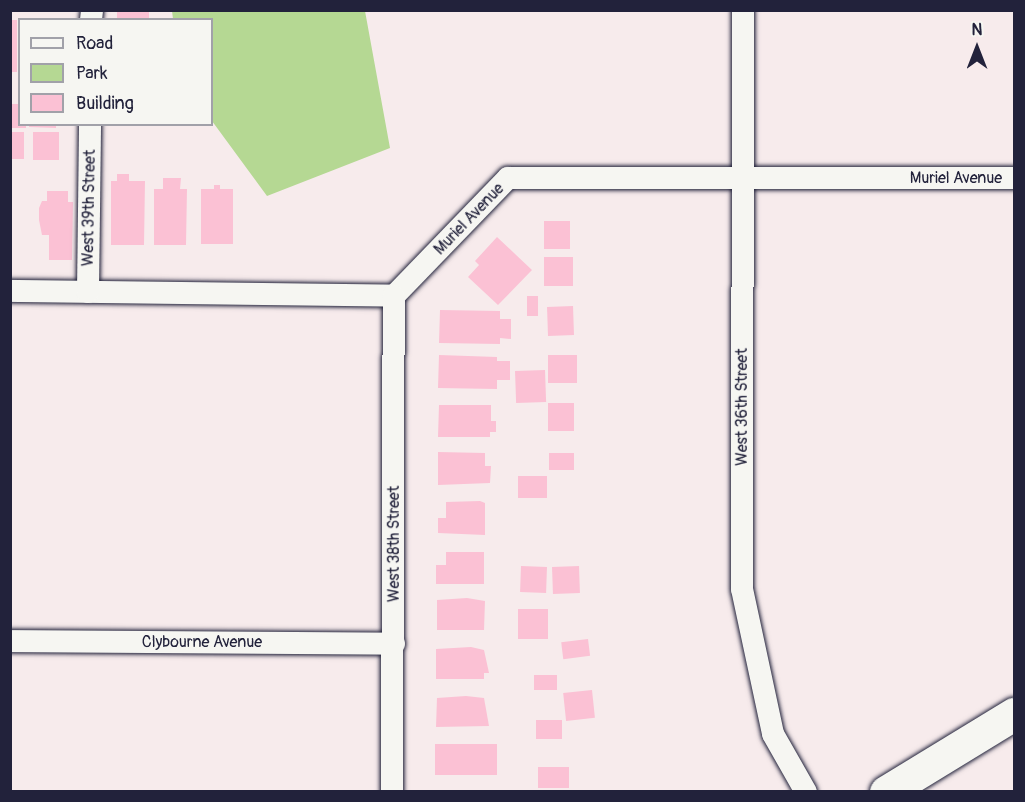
<!DOCTYPE html>
<style>
body{margin:0}
#map{position:relative;width:1025px;height:802px;overflow:hidden;background:#f7ebec;font-family:Pangolin,sans-serif}
div>[style]{position:absolute}
.green>*{inset:0;background:#b5d893}
.building>*{inset:0;background:#fbc1d4;transform-origin:0 0}
.roads{filter:drop-shadow(0 0 2px #22223b) drop-shadow(0 0 2px #22223b)}
.street>*{height:22px;margin:-11px;padding:0 11px;transform-origin:11px;border-radius:11px;background:#f6f6f2}
.secondary>*{height:33px;margin:-16.5px;padding:0 16.5px;transform-origin:16.5px;border-radius:16.5px;background:#f6f6f2}
span{translate:-50% -50%;white-space:nowrap;text-align:center;line-height:1.15;-webkit-text-stroke:5px #f6f6f2;paint-order:stroke}
.street-label{font-size:16px;color:#22223b}
.frame{position:absolute;inset:0;border:12px solid #22223b;pointer-events:none}
.legend{position:absolute;left:18px;top:18px;width:195px;height:108px;box-sizing:border-box;background:#f6f6f2;border:2px solid #a1a1a9;margin:0;padding:8px 10px;list-style:none;font-size:18px;color:#22223b}
.legend li{display:flex;align-items:center;gap:12px;height:30px}
.legend b{width:30px;border:2px solid #a1a1a9}
.north{position:absolute;left:947px;top:18px;width:60px;height:60px;-webkit-text-stroke:4px #f6f6f2;paint-order:stroke;rotate:0deg;font-size:16px;font-weight:700;line-height:24px;text-align:center;color:#22223b}
.north::after{content:'';display:block;margin:auto;width:21px;height:27px;background:#22223b;clip-path:polygon(50% 0,100% 100%,50% 72%,0 100%)}
</style>
<div id="map">
<div class="green">
<i style="clip-path:polygon(172px 11px,365px 11px,390px 148px,267px 196px,212px 121px,212px 20px,173px 19px)"></i>
</div>
<div class="building">
<i style="left:117px;top:10px;width:32px;height:10px"></i>
<i style="left:10px;top:20px;width:7px;height:52px"></i>
<i style="clip-path:polygon(10px 104px,20px 104px,20px 124px,26px 124px,26px 128px,10px 128px)"></i>
<i style="clip-path:polygon(29px 124px,56px 124px,56px 128px,29px 127px)"></i>
<i style="left:10px;top:132px;width:14px;height:27px"></i>
<i style="left:33px;top:132px;width:26px;height:28px"></i>
<i style="clip-path:polygon(117px 174px,129px 174px,129px 181px,145px 181px,144px 245px,111px 245px,111px 181px,117px 181px)"></i>
<i style="clip-path:polygon(163px 178px,181px 178px,180px 189px,187px 189px,186px 245px,154px 245px,154px 189px,163px 189px)"></i>
<i style="clip-path:polygon(214px 185px,220px 185px,220px 189px,233px 189px,233px 244px,201px 244px,201px 189px,214px 189px)"></i>
<i style="clip-path:polygon(47px 191px,68px 191px,68px 202px,73px 202px,72px 260px,49px 260px,49px 235px,42px 235px,39px 220px,39px 208px,42px 201px,47px 201px)"></i>
<i style="left:544px;top:221px;width:26px;height:28px"></i>
<i style="clip-path:polygon(497px 237px,532px 270px,498px 305px,468px 277px,479px 265px,475px 261px)"></i>
<i style="left:573px;top:257px;width:29px;height:29px;rotate:90deg"></i>
<i style="left:527px;top:296px;width:11px;height:20px"></i>
<i style="left:573px;top:306px;width:29px;height:26px;rotate:88deg"></i>
<i style="clip-path:polygon(440px 310px,500px 311px,500px 319px,511px 319px,511px 339px,500px 338px,500px 344px,439px 343px)"></i>
<i style="clip-path:polygon(439px 355px,497px 357px,497px 361px,510px 361px,510px 380px,497px 380px,497px 389px,438px 388px)"></i>
<i style="left:548px;top:355px;width:29px;height:28px"></i>
<i style="left:545px;top:370px;width:32px;height:30px;rotate:88deg"></i>
<i style="left:548px;top:403px;width:26px;height:28px"></i>
<i style="clip-path:polygon(439px 405px,491px 405px,491px 421px,496px 421px,496px 432px,490px 432px,490px 437px,438px 437px)"></i>
<i style="clip-path:polygon(438px 452px,485px 453px,485px 466px,491px 466px,490px 483px,438px 485px)"></i>
<i style="left:549px;top:453px;width:25px;height:17px"></i>
<i style="left:518px;top:476px;width:29px;height:22px"></i>
<i style="clip-path:polygon(480px 501px,485px 503px,485px 535px,438px 533px,438px 518px,446px 518px,446px 502px)"></i>
<i style="clip-path:polygon(446px 552px,484px 552px,484px 584px,436px 584px,436px 565px,446px 565px)"></i>
<i style="left:521px;top:566px;width:26px;height:26px;rotate:2deg"></i>
<i style="left:579px;top:566px;width:27px;height:27px;rotate:88deg"></i>
<i style="clip-path:polygon(467px 598px,485px 601px,484px 630px,437px 630px,437px 600px)"></i>
<i style="left:548px;top:609px;width:30px;height:30px;rotate:90deg"></i>
<i style="left:588px;top:639px;width:17px;height:27px;rotate:83deg"></i>
<i style="clip-path:polygon(471px 647px,484px 650px,489px 673px,484px 673px,484px 679px,436px 679px,436px 649px)"></i>
<i style="left:534px;top:675px;width:23px;height:15px"></i>
<i style="left:592px;top:690px;width:28px;height:29px;rotate:84deg"></i>
<i style="clip-path:polygon(466px 696px,484px 698px,489px 726px,436px 727px,437px 698px)"></i>
<i style="left:536px;top:720px;width:26px;height:19px"></i>
<i style="left:435px;top:744px;width:62px;height:31px"></i>
<i style="left:538px;top:767px;width:31px;height:21px"></i>
</div>
<div class="roads">
<div class="street">
<i style="left:743px;top:10px;width:579px;rotate:90.1deg"></i>
<i style="left:742px;top:589px;width:148px;rotate:77.9deg"></i>
<i style="left:773px;top:734px;width:67px;rotate:60.4deg"></i>
<i style="left:91px;top:20px;width:10px;rotate:-84deg"></i>
<i style="left:10px;top:291px;width:384px;rotate:0.7deg"></i>
<i style="left:394px;top:296px;width:164px;rotate:-46deg"></i>
<i style="left:508px;top:178px;width:506px"></i>
<i style="left:88px;top:292px;width:168px;rotate:-89.3deg"></i>
<i style="left:10px;top:641px;width:384px;rotate:0.4deg"></i>
<i style="left:392px;top:792px;width:496px;rotate:-89.8deg"></i>
</div>
<div class="secondary">
<i style="left:886px;top:792px;width:150px;rotate:-31.4deg"></i>
</div>
</div>
<div class="street-label">
<span style="left:956px;top:178px">Muriel Avenue</span>
<span style="left:89px;top:208px;rotate:-89deg">West 39th Street</span>
<span style="left:469px;top:219px;rotate:-46deg">Muriel Avenue</span>
<span style="left:742px;top:407px;rotate:-90deg">West 36th Street</span>
<span style="left:394px;top:544px;rotate:-90deg">West 38th Street</span>
<span style="left:202px;top:642px">Clybourne Avenue</span>
</div>
<div class="frame"></div>
<ul class="legend">
<li><b style="height:8px;background:#f6f6f2"></b>Road</li>
<li><b style="height:16px;background:#b5d893"></b>Park</li>
<li><b style="height:16px;background:#fbc1d4"></b>Building</li>
</ul>
<div class="north">N</div>
</div>
